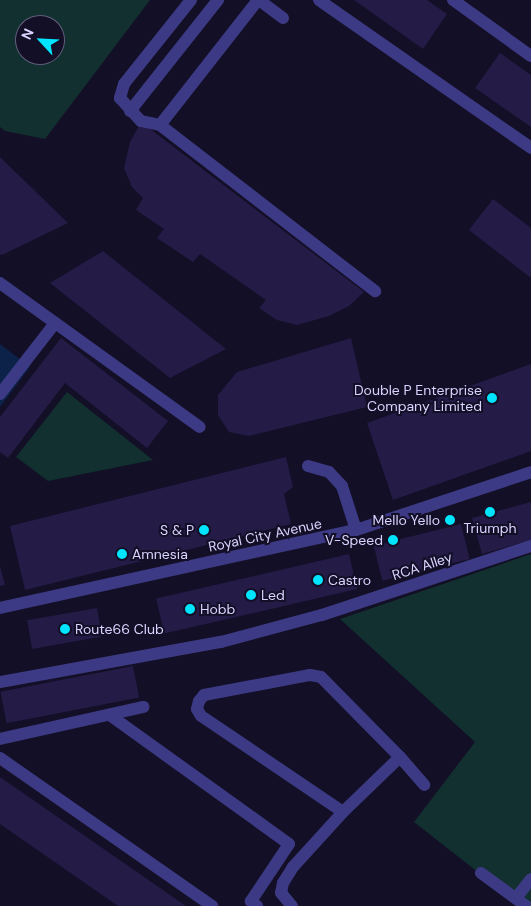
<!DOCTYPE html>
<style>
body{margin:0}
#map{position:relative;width:531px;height:906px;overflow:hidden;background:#130f26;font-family:"DM Sans",sans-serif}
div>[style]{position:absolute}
.green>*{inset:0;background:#12302f}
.water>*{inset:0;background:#0c2248}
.building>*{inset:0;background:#241b47;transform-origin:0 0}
.minor>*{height:12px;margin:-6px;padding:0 6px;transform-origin:6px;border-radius:6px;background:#3d3a85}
.dots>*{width:14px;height:14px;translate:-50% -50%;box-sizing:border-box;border:2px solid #130f26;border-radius:50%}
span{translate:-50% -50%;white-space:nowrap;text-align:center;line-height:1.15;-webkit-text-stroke:4px #130f26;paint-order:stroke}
.poi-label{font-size:14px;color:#d9d4ff}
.right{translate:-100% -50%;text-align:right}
.left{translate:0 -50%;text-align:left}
.street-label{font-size:14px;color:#d9d4ff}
.north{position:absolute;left:15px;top:15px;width:50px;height:50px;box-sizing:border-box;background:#130f26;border:1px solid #625e7d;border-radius:50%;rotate:295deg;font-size:14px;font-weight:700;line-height:20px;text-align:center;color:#d9d4ff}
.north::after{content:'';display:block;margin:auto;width:18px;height:22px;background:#00e5ff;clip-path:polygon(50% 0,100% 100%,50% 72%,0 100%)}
</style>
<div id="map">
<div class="green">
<i style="clip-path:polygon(evenodd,0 0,150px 0,45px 139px,5px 131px,0 127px,0 0,25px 25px,55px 25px,55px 55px,25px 55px,25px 25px)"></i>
<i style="clip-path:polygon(67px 392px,153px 460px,48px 481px,16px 457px)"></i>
<i style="clip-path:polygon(531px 554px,531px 906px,521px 906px,414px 822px,475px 742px,340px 619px)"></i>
</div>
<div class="water">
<i style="clip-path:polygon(0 344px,30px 367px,0 407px)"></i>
</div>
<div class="building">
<i style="clip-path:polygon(354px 0,427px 0,447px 14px,423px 49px)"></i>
<i style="clip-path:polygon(500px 53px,531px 75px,531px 127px,475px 88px)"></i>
<i style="clip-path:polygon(141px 122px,364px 292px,349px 306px,329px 316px,297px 325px,277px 320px,259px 308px,266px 300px,200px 254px,193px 262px,157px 238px,164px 229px,136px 210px,143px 198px,132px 187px,124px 168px,130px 142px)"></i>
<i style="clip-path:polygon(0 157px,68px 223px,2px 255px,0 254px)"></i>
<i style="clip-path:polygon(493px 199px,531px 228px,531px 278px,469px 230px)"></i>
<i style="clip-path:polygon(103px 251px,226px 349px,170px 378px,50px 283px)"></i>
<i style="clip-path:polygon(61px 338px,168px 421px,147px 448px,65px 383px,8px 458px,0 452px,0 417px)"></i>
<i style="clip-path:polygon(351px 338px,367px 407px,249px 436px,229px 432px,218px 415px,218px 395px,237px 372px)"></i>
<i style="clip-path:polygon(531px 364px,531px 451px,393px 500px,367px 423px)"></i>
<i style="clip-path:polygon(286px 457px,293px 487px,284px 494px,291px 524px,25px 590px,10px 526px)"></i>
<i style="clip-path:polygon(531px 502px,531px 540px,482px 554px,472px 518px)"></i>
<i style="left:461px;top:524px;width:36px;height:90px;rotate:76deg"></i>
<i style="left:349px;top:554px;width:36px;height:198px;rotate:77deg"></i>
<i style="clip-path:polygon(0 566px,5px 585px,0 586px)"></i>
<i style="left:97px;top:608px;width:29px;height:71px;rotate:80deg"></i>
<i style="left:133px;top:666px;width:32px;height:135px;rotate:79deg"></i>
<i style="clip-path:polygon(0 777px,186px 906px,118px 906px,0 824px)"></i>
</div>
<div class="minor">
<i style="left:191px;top:0;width:107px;rotate:128.6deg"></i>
<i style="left:124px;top:84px;width:15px;rotate:106deg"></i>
<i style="left:120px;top:98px;width:31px;rotate:48deg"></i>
<i style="left:141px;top:121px;width:19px;rotate:12deg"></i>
<i style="left:160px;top:125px;width:272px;rotate:37.7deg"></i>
<i style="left:259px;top:0;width:30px;rotate:37deg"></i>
<i style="left:319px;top:0;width:259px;rotate:34.9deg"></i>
<i style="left:453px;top:0;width:96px;rotate:35.7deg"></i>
<i style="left:130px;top:111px;width:142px;rotate:-51.6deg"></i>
<i style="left:160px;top:125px;width:159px;rotate:-51.9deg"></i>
<i style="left:0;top:283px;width:246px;rotate:35.8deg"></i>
<i style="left:0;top:394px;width:90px;rotate:-52.2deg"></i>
<i style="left:308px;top:466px;width:22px;rotate:16deg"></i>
<i style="left:329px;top:472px;width:19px;rotate:47deg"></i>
<i style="left:342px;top:486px;width:46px;rotate:72.3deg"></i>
<i style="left:0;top:608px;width:364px;rotate:-12.4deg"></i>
<i style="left:356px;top:530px;width:184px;rotate:-18.3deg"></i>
<i style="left:0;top:682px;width:225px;rotate:-10.3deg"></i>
<i style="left:221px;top:642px;width:105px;rotate:-15deg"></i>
<i style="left:322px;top:615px;width:220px;rotate:-18.3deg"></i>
<i style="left:111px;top:716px;width:219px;rotate:35.7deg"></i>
<i style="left:289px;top:844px;width:69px;rotate:123.7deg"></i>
<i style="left:251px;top:901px;width:8px;rotate:40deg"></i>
<i style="left:0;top:739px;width:147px;rotate:-12.6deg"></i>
<i style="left:0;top:758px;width:259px;rotate:34.9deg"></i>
<i style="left:343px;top:812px;width:171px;rotate:-145.9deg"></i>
<i style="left:201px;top:716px;width:8px;rotate:-120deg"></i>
<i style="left:197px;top:709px;width:8px;rotate:-76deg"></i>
<i style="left:199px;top:701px;width:8px;rotate:-50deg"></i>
<i style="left:204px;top:695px;width:108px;rotate:-10.7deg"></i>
<i style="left:310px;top:675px;width:11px;rotate:10deg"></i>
<i style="left:321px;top:677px;width:112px;rotate:45.4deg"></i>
<i style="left:481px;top:873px;width:56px;rotate:36.3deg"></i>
<i style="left:516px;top:898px;width:24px;rotate:-52deg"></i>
<i style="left:292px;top:906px;width:17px;rotate:-130deg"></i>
<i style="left:281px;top:893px;width:10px;rotate:-79deg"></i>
<i style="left:283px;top:883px;width:19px;rotate:-58deg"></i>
<i style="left:293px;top:867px;width:74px;rotate:-47.7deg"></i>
<i style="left:343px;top:812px;width:79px;rotate:-44deg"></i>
<i style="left:400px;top:757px;width:37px;rotate:49deg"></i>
</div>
<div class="dots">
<i style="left:492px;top:398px;background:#00e5ff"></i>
<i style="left:490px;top:512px;background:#00e5ff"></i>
<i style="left:450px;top:520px;background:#00e5ff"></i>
<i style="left:204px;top:530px;background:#00e5ff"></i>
<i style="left:393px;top:540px;background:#00e5ff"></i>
<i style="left:122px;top:554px;background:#00e5ff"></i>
<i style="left:318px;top:580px;background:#00e5ff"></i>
<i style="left:251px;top:595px;background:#00e5ff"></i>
<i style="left:190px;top:609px;background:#00e5ff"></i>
<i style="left:65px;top:629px;background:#00e5ff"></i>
</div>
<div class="poi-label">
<span class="right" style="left:482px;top:398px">Double P Enterprise<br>Company Limited</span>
<span class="right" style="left:440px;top:520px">Mello Yello</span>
<span style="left:490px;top:528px">Triumph</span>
<span class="right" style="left:194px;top:530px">S &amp; P</span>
<span class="right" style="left:383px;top:540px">V-Speed</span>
<span class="left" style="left:132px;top:554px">Amnesia</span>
<span class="left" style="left:328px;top:580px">Castro</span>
<span class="left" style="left:261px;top:595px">Led</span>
<span class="left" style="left:200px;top:609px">Hobb</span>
<span class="left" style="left:75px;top:629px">Route66 Club</span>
</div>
<div class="street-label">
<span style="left:265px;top:535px;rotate:-12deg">Royal City Avenue</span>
<span style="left:422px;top:566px;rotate:-18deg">RCA Alley</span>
</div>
<div class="north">N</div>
</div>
